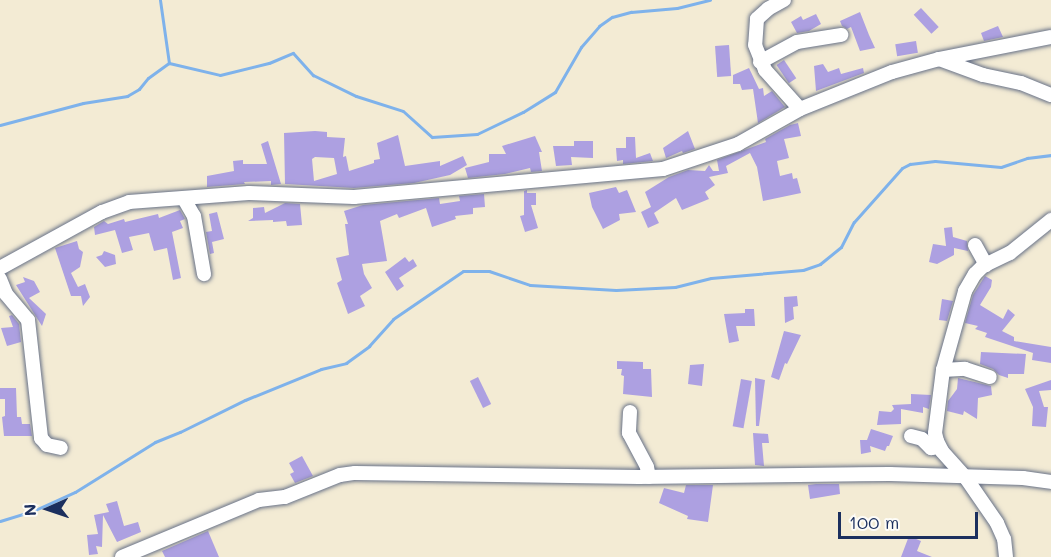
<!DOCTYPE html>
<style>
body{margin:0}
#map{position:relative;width:1051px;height:557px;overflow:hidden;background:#f3ebd4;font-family:Mali,sans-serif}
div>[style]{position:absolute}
.stream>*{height:3px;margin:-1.5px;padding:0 1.5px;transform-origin:1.5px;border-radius:1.5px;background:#7eb2eb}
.building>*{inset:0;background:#ada0e1;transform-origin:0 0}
.roads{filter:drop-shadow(0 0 2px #677187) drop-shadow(0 0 2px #677187)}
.minor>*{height:14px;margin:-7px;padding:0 7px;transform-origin:7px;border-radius:7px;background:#fff}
span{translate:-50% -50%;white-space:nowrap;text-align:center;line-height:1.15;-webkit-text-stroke:6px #fdfcf7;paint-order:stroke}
.north{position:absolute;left:18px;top:479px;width:60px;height:60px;-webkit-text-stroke:4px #fdfcf7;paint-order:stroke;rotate:267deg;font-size:16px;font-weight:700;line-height:24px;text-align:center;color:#1b2f5e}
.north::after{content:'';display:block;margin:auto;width:21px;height:27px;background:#1b2f5e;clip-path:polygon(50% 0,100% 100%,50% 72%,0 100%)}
.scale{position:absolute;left:838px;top:512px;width:140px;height:27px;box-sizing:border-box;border:3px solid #1b2f5e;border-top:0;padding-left:8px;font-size:18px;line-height:21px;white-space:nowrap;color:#1b2f5e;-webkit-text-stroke:4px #fdfcf7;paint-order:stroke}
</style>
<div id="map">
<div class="stream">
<i style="left:160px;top:0;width:64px;rotate:81.9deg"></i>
<i style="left:0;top:125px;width:86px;rotate:-14.8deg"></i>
<i style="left:83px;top:103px;width:45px;rotate:-9deg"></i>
<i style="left:127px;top:96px;width:14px;rotate:-30deg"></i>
<i style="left:139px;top:89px;width:14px;rotate:-51deg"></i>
<i style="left:148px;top:78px;width:26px;rotate:-36deg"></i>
<i style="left:169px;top:63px;width:52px;rotate:13.2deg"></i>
<i style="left:220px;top:75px;width:50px;rotate:-13.8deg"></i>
<i style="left:269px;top:63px;width:26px;rotate:-23deg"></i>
<i style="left:293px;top:53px;width:30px;rotate:48deg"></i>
<i style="left:313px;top:75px;width:48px;rotate:26deg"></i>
<i style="left:356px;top:96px;width:49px;rotate:17.7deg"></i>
<i style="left:403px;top:111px;width:39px;rotate:42deg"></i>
<i style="left:432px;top:137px;width:45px;rotate:-3.8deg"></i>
<i style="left:477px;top:134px;width:51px;rotate:-25.6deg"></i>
<i style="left:523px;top:112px;width:38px;rotate:-32deg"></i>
<i style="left:555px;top:92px;width:52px;rotate:-60deg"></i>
<i style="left:581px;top:47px;width:28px;rotate:-49deg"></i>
<i style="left:599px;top:26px;width:16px;rotate:-35deg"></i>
<i style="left:612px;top:17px;width:20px;rotate:-15deg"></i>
<i style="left:631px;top:12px;width:46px;rotate:-5deg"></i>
<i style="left:677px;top:8px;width:34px;rotate:-14deg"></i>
<i style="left:0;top:521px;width:37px;rotate:-17deg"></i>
<i style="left:35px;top:510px;width:44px;rotate:-24.2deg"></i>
<i style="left:75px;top:492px;width:94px;rotate:-32deg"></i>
<i style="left:155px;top:442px;width:27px;rotate:-22deg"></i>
<i style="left:180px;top:432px;width:72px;rotate:-26.2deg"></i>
<i style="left:245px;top:400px;width:82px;rotate:-22.2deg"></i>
<i style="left:321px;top:369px;width:26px;rotate:-13deg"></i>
<i style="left:346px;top:363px;width:29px;rotate:-36deg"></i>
<i style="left:369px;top:346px;width:36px;rotate:-48deg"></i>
<i style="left:393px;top:319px;width:85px;rotate:-34.4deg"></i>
<i style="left:463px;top:271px;width:26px"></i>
<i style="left:489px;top:271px;width:43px;rotate:18.9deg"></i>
<i style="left:530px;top:285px;width:86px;rotate:3.3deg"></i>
<i style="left:616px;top:290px;width:59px;rotate:-2.9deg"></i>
<i style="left:675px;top:287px;width:37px;rotate:-14deg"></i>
<i style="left:711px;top:278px;width:92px;rotate:-5deg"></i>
<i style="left:803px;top:270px;width:18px;rotate:-19deg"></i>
<i style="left:820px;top:264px;width:27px;rotate:-39deg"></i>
<i style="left:841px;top:247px;width:28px;rotate:-63deg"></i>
<i style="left:854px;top:222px;width:72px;rotate:-48.4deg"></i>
<i style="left:902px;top:168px;width:9px;rotate:-27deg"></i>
<i style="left:910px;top:164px;width:25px;rotate:-7deg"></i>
<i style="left:935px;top:161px;width:66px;rotate:5.2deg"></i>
<i style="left:1001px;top:167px;width:28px;rotate:-19deg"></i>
<i style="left:1027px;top:158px;width:24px;rotate:-7deg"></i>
</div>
<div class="building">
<i style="left:921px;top:8px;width:26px;height:10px;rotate:47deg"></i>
<i style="clip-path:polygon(860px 12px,869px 35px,875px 48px,860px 51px,851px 27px,847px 29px,842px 26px,840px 21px)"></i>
<i style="clip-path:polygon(816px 14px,821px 24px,809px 31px,797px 33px,791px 22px,801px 16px,803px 20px)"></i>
<i style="clip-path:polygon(998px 26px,1003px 37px,984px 41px,981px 33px)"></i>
<i style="left:916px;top:41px;width:12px;height:21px;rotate:81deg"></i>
<i style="left:729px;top:45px;width:31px;height:14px;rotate:86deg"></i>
<i style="left:784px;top:60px;width:22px;height:9px;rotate:56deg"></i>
<i style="clip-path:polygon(823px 64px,828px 72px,839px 68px,841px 74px,863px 68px,864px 73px,816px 91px,814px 66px)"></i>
<i style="clip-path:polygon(749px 68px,759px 89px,763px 88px,764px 96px,772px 91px,785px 107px,758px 123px,753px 89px,742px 90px,740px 84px,733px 84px,733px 75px)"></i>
<i style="clip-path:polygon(798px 123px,801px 136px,784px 139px,789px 158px,777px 161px,780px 176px,792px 173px,793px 179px,797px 178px,801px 193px,763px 201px,757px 167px,750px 153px,726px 166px,728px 173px,709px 177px,715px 185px,705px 192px,709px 199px,682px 210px,676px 198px,654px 213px,659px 223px,648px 228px,641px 212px,651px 207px,645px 192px,669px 177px,688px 170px,705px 171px,709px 165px,713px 171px,719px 171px,717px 160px,766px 142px,765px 139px,790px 125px)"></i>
<i style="clip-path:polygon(evenodd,315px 131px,327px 132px,327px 137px,345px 138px,343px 157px,346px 156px,349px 171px,374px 163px,374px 160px,380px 159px,377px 143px,398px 135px,405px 166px,440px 161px,440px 166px,463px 156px,467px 165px,450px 175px,414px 183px,354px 188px,285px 184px,284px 133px,315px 131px,315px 157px,334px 158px,337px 174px,314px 181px,312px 159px,315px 157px)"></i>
<i style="clip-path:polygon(688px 131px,695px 149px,683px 153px,682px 151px,666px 158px,663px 148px)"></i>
<i style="clip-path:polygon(535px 136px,542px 152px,539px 152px,542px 171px,531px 172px,530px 168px,505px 174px,468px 178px,465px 168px,489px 162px,489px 154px,506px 154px,502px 146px)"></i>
<i style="clip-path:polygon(626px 137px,635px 137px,636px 158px,650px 153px,653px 161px,623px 164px,623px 160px,617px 161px,616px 148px,626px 148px)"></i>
<i style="clip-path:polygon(268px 141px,281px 184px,271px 185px,271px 181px,244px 182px,245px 184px,207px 187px,207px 176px,234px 171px,233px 161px,243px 160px,243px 164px,267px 164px,261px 144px)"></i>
<i style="clip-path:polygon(574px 141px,593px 141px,593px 158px,571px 157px,572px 165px,556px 166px,553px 146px,574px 146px)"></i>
<i style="clip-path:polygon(616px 187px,619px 193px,627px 190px,636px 212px,619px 214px,620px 220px,603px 229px,592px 207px,589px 193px)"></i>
<i style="clip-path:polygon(527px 190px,527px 193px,536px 193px,536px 205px,531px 205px,538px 228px,525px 232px,520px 216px,524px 215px,524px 191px)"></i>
<i style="clip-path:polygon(484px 194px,485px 207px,473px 208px,473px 214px,455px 216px,456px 219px,432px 227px,426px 208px,399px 218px,397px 214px,380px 221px,387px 261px,362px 264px,364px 274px,372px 288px,360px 296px,365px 306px,348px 314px,337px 283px,342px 280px,336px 258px,349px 255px,345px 224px,348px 224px,344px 211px,363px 205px,439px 198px,440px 204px,460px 201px,459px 196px)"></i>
<i style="clip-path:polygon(285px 203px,300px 204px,302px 225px,287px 226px,286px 221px,273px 222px,273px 220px,248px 221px,253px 218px,253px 208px,264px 207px,265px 213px)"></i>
<i style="clip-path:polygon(180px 210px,185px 219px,180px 221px,183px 228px,172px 232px,181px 278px,173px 280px,167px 248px,154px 251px,149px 233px,129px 237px,133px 250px,122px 253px,115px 230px,95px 235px,94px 227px,104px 221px,108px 224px,124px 219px,125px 222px,158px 214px,159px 218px)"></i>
<i style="clip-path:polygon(217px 212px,224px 239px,212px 242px,214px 253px,210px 254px,206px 232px,212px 231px,209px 214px)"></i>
<i style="clip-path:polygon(952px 227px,953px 237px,967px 241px,968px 251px,954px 248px,954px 255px,937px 264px,929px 262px,933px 244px,946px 246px,944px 228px)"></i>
<i style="clip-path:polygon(77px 241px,79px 249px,83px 252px,80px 267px,71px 273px,78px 287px,85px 284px,90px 297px,83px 306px,81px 296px,71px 296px,55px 248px)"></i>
<i style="clip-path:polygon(104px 251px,115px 255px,116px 264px,105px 267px,96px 257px,102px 255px)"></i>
<i style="clip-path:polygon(405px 257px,409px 262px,413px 259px,417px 266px,399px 278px,404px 286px,397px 291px,385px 272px)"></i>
<i style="clip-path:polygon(985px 276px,992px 280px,991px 287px,980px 305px,1003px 319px,1008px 309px,1015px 315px,1002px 331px,1014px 337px,1014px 341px,1051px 347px,1051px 363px,1032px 360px,1033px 353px,985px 337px,987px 333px,975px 329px,978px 326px,965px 323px,973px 295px)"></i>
<i style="clip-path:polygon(23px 277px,34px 281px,40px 292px,29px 298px,46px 314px,42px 326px,16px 285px,25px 282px)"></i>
<i style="clip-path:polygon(797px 296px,798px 306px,793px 307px,794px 319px,785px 323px,784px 297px)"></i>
<i style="clip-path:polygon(942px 299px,953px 301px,947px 321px,939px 320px)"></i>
<i style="clip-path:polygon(745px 309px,754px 309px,755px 326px,736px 326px,739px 341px,729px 343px,724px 314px,745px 313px)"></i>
<i style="clip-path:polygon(12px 315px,19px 324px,21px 342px,7px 346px,1px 328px,13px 327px,9px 316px)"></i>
<i style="clip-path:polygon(784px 331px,801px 335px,787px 364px,785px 363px,779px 380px,771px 377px)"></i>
<i style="clip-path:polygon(981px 352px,1026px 354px,1024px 374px,1008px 374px,1008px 378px,999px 375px,993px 369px,980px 364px)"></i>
<i style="clip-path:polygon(617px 361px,643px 362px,643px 369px,651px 369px,652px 397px,623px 394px,624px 376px,621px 375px,622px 369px,617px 369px)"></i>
<i style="clip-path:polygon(704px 364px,702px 386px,688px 384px,690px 365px)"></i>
<i style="left:478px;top:377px;width:30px;height:9px;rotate:64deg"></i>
<i style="clip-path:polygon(755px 378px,765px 380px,759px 426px,756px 426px)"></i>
<i style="clip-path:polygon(958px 378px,991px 386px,992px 395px,978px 398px,977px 419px,964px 411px,963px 415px,947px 411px,948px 401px,957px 389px)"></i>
<i style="left:741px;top:379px;width:11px;height:48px;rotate:10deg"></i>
<i style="clip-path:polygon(1051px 380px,1051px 390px,1039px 391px,1044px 407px,1048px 407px,1046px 427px,1032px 426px,1033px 407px,1025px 389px)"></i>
<i style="clip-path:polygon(0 388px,16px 388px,17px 417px,21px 417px,22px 424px,30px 424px,32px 436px,4px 436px,2px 417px,5px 416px,5px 399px,0 399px)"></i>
<i style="clip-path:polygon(911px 394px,931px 395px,929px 409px,923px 407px,923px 413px,901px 409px,901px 424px,877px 425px,879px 411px,891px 412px,894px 409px,892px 405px,911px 404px)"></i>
<i style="clip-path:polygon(871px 429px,893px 436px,889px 446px,887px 446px,885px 451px,870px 446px,871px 452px,861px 454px,860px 440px,867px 440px)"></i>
<i style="clip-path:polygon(753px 433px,768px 434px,769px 443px,762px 443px,764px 466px,755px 465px)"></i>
<i style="clip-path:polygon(302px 456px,313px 476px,295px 483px,290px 474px,294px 472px,289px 463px)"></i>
<i style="clip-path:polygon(816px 484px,839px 484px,840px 494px,810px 499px,808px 485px)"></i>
<i style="clip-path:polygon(686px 485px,713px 485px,708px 522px,687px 519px,688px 516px,659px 503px,664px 488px,684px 493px)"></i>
<i style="clip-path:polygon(117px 501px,124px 526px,138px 522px,141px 532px,117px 542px,103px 515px,102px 547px,96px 546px,98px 554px,89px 555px,87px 535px,98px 534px,94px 515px,109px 512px,106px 504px)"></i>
<i style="clip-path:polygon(208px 531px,219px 557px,165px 557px,162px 551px)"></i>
<i style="clip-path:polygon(909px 536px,921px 541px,917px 551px,932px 557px,901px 557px)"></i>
</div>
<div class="roads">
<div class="minor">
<i style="left:784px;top:0;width:18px;rotate:151deg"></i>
<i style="left:768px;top:9px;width:15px;rotate:138deg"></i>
<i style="left:757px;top:19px;width:26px;rotate:94deg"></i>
<i style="left:755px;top:45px;width:27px;rotate:68deg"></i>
<i style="left:765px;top:70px;width:52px;rotate:48.1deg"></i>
<i style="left:939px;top:59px;width:47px;rotate:20deg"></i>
<i style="left:983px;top:75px;width:39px;rotate:12deg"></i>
<i style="left:1021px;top:83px;width:32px;rotate:22deg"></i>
<i style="left:760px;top:62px;width:42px;rotate:-28.4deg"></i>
<i style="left:797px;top:42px;width:45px;rotate:-9deg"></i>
<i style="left:184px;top:199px;width:20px;rotate:60deg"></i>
<i style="left:194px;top:216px;width:59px;rotate:80.2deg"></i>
<i style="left:975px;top:245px;width:23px;rotate:61deg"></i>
<i style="left:0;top:268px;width:116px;rotate:-28.8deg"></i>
<i style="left:102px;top:212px;width:29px;rotate:-20deg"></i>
<i style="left:129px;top:202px;width:120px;rotate:-4.3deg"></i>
<i style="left:249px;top:193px;width:105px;rotate:2.2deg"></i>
<i style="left:354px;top:197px;width:310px;rotate:-5.2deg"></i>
<i style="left:663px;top:169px;width:79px;rotate:-18.4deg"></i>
<i style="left:738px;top:144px;width:71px;rotate:-29.4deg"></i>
<i style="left:800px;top:109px;width:99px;rotate:-21.9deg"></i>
<i style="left:892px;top:72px;width:49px;rotate:-15.5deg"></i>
<i style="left:939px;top:59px;width:114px;rotate:-11.1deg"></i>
<i style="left:0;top:279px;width:16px;rotate:68deg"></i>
<i style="left:6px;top:294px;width:34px;rotate:50deg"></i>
<i style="left:28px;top:320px;width:119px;rotate:83.7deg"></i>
<i style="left:41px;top:438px;width:9px;rotate:49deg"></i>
<i style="left:47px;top:445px;width:14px;rotate:12deg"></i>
<i style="left:943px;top:370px;width:22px;rotate:-3deg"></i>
<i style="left:965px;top:369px;width:26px;rotate:18deg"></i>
<i style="left:630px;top:412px;width:21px;rotate:93deg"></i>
<i style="left:629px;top:433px;width:38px;rotate:62deg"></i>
<i style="left:647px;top:467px;width:10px;rotate:79deg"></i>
<i style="left:911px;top:436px;width:11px;rotate:15deg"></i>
<i style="left:922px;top:439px;width:13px;rotate:45deg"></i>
<i style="left:931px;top:448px;width:8px;rotate:-7deg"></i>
<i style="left:122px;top:557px;width:148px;rotate:-22.6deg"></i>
<i style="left:259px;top:500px;width:26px;rotate:-7deg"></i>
<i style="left:285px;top:497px;width:59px;rotate:-21.8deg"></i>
<i style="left:340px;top:475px;width:15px;rotate:-8deg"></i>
<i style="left:355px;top:473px;width:284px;rotate:0.8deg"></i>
<i style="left:639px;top:477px;width:251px;rotate:-0.7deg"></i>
<i style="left:890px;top:474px;width:133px;rotate:1.7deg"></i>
<i style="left:1023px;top:478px;width:28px;rotate:8deg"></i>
<i style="left:1006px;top:557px;width:18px;rotate:-96deg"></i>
<i style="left:1004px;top:539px;width:17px;rotate:-114deg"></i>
<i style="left:997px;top:523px;width:55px;rotate:-124.6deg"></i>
<i style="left:966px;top:478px;width:36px;rotate:-132deg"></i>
<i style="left:942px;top:451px;width:11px;rotate:-117deg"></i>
<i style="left:937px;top:441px;width:8px;rotate:-104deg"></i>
<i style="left:935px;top:433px;width:64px;rotate:-82.8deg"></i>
<i style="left:943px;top:370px;width:82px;rotate:-74.4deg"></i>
<i style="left:965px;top:291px;width:20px;rotate:-60deg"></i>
<i style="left:975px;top:274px;width:11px;rotate:-45deg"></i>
<i style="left:983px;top:266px;width:30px;rotate:-26deg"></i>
<i style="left:1010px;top:253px;width:53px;rotate:-38.8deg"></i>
</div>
</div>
<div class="north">N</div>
<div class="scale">100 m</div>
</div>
